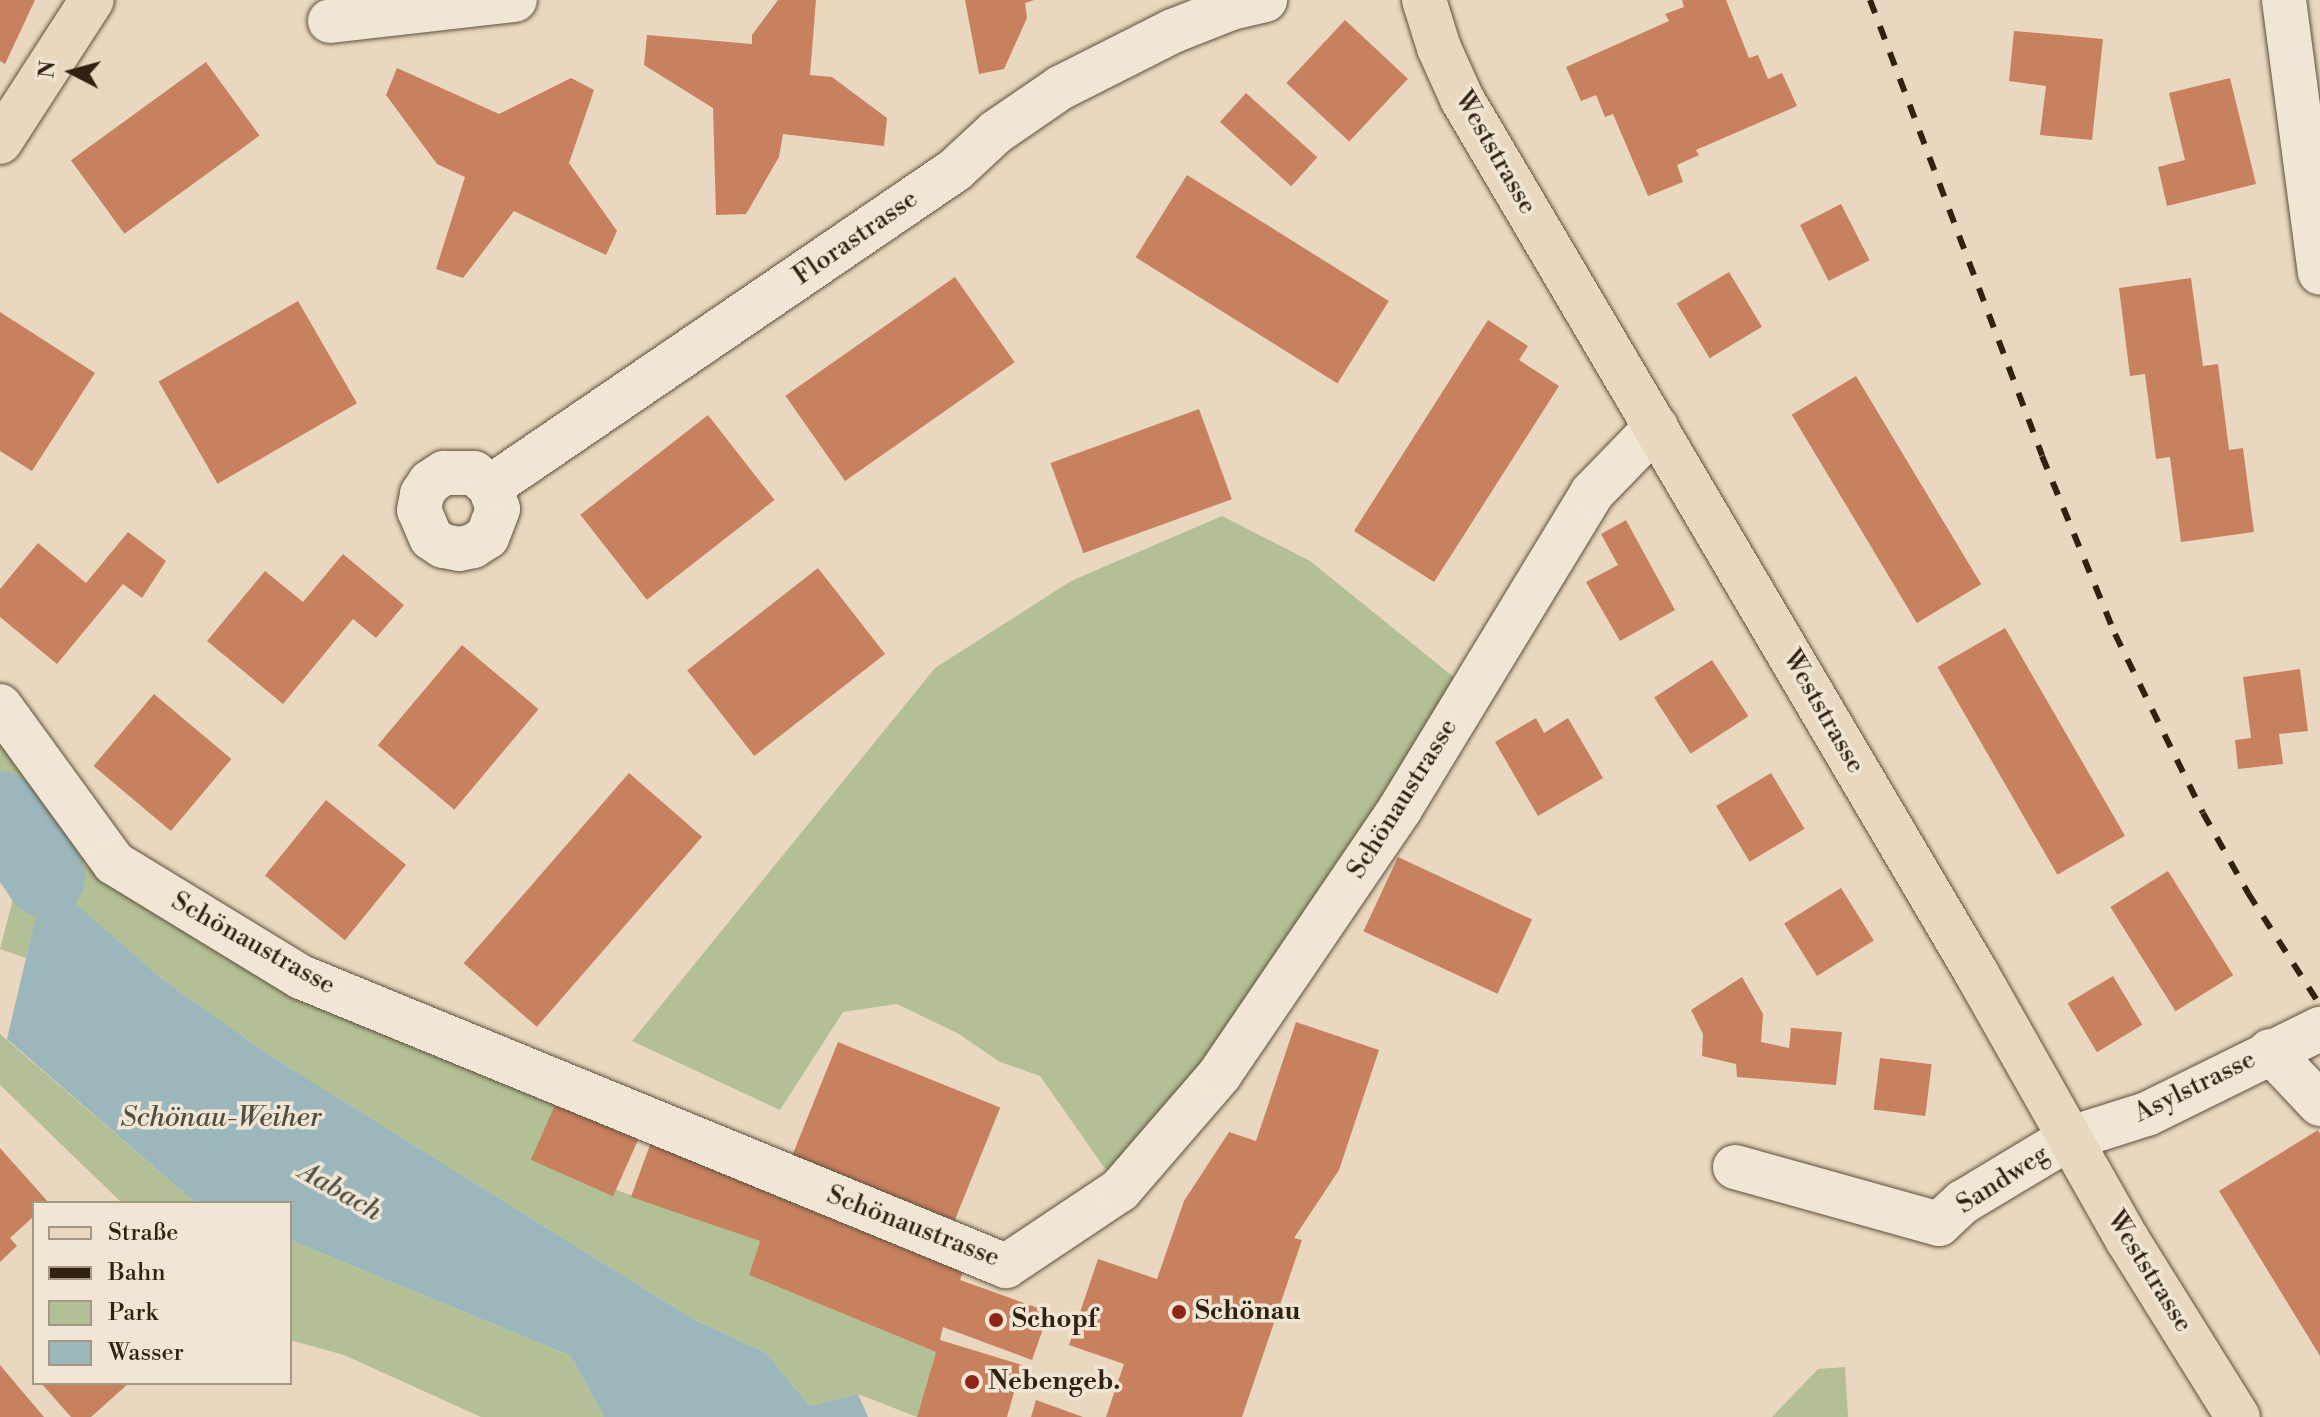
<!DOCTYPE html>
<meta charset="utf-8">
<style>
body{margin:0}
#map{position:relative;width:2320px;height:1417px;overflow:hidden;background:#e9d8bf;font-family:"Libre Bodoni",serif}
div>[style]{position:absolute}
.green>*{inset:0;background:#b3bf94}
.water>*{inset:0;background:#9cb7bc}
.river>*{height:80px;margin:-40px;padding:0 40px;transform-origin:40px;border-radius:40px;background:#9cb7bc}
.building>*{inset:0;background:#c7815f;transform-origin:0 0}
.roads{filter:drop-shadow(0 0 2px #5e4f3c) drop-shadow(0 0 2px #5e4f3c)}
.minor>*{height:44px;margin:-22px;padding:0 22px;transform-origin:22px;border-radius:22px;background:#f1e6d5}
.major>*{height:44px;margin:-22px;padding:0 22px;transform-origin:22px;border-radius:22px;background:#e9d8bf}
.rail>*{height:6px;margin-top:-3px;transform-origin:0;background:repeating-linear-gradient(90deg,#302110 0 14px,transparent 0 28px)}
.dots>*{width:22px;height:22px;translate:-50% -50%;box-sizing:border-box;border:4px solid #f1e6d5;border-radius:50%}
span{translate:-50% -50%;white-space:nowrap;text-align:center;line-height:1.15;-webkit-text-stroke:7px #f1e6d5;paint-order:stroke}
.street-label{font-size:26px;color:#302110}
.poi-label{font-size:26px;color:#302110;font-weight:700}
.left{translate:0 -50%;text-align:left}
.water-label{font-size:28px;color:#504e44;font-style:italic}
.legend{position:absolute;left:32px;top:1201px;width:260px;height:184px;box-sizing:border-box;background:#f1e6d5;border:2px solid #a49786;margin:0;padding:10px 14px;list-style:none;font-size:24px;color:#302110}
.legend li{display:flex;align-items:center;gap:16px;height:40px}
.legend b{width:40px;border:2px solid #a49786}
.north{position:absolute;left:32px;top:32px;width:80px;height:80px;-webkit-text-stroke:6px #f1e6d5;paint-order:stroke;rotate:276deg;font-size:22px;font-weight:700;line-height:32px;text-align:center;color:#302110}
.north::after{content:'';display:block;margin:auto;width:28px;height:36px;background:#302110;clip-path:polygon(50% 0,100% 100%,50% 72%,0 100%)}
</style>
<div id="map">
<div class="green">
<i style="clip-path:polygon(1222px 516px,1310px 561px,1471px 691px,1120px 1190px,1040px 1076px,1000px 1062px,959px 1034px,897px 1004px,843px 1012px,780px 1110px,632px 1041px,935px 668px,1071px 581px)"></i>
<i style="clip-path:polygon(0 706px,114px 863px,562px 1086px,535px 1161px,760px 1241px,749px 1275px,936px 1352px,917px 1417px,858px 1394px,810px 1406px,766px 1353px,693px 1319px,271px 1056px,162px 979px,45px 878px,26px 958px,0 949px,15px 891px,0 872px)"></i>
<i style="clip-path:polygon(0 1034px,191px 1199px,200px 1203px,122px 1203px,0 1085px)"></i>
<i style="clip-path:polygon(290px 1240px,571px 1356px,604px 1417px,481px 1417px,344px 1355px,290px 1340px)"></i>
<i style="clip-path:polygon(1845px 1367px,1848px 1417px,1772px 1417px,1818px 1369px)"></i>
</div>
<div class="water">
<i style="clip-path:polygon(45px 877px,162px 979px,271px 1056px,693px 1319px,766px 1353px,810px 1406px,858px 1394px,868px 1417px,604px 1417px,571px 1356px,290px 1240px,290px 1203px,200px 1203px,191px 1199px,7px 1039px)"></i>
</div>
<div class="river">
<i style="left:0;top:811px;width:80px;rotate:55.7deg"></i>
</div>
<div class="building">
<i style="clip-path:polygon(0 0,35px 0,5px 64px,0 61px)"></i>
<i style="clip-path:polygon(778px 0,816px 0,810px 75px,832px 77px,887px 118px,884px 146px,783px 134px,779px 157px,746px 214px,716px 215px,713px 108px,644px 65px,647px 35px,752px 44px,752px 35px)"></i>
<i style="clip-path:polygon(965px 0,1034px 0,1025px 3px,1027px 18px,1004px 69px,979px 74px)"></i>
<i style="clip-path:polygon(1682px 0,1726px 0,1749px 58px,1758px 55px,1768px 79px,1782px 73px,1797px 106px,1696px 150px,1699px 155px,1677px 165px,1683px 182px,1648px 196px,1613px 114px,1605px 117px,1596px 95px,1581px 101px,1566px 67px,1669px 21px,1665px 14px,1684px 7px)"></i>
<i style="left:1345px;top:20px;width:86px;height:86px;rotate:43deg"></i>
<i style="clip-path:polygon(2014px 31px,2103px 39px,2092px 140px,2040px 135px,2046px 86px,2009px 81px)"></i>
<i style="left:206px;top:62px;width:91px;height:167px;rotate:54deg"></i>
<i style="clip-path:polygon(397px 68px,499px 114px,571px 78px,594px 90px,569px 163px,617px 231px,606px 255px,514px 211px,463px 278px,436px 269px,465px 177px,437px 164px,386px 95px)"></i>
<i style="clip-path:polygon(2230px 78px,2256px 184px,2167px 206px,2158px 167px,2185px 160px,2169px 93px)"></i>
<i style="left:1246px;top:93px;width:96px;height:39px;rotate:42deg"></i>
<i style="left:1187px;top:175px;width:238px;height:97px;rotate:32deg"></i>
<i style="left:1841px;top:204px;width:63px;height:46px;rotate:63deg"></i>
<i style="left:1729px;top:272px;width:64px;height:61px;rotate:59deg"></i>
<i style="left:955px;top:277px;width:104px;height:207px;rotate:55deg"></i>
<i style="clip-path:polygon(2191px 278px,2203px 366px,2218px 364px,2229px 450px,2243px 448px,2254px 532px,2181px 542px,2170px 457px,2156px 459px,2145px 374px,2130px 376px,2119px 288px)"></i>
<i style="left:298px;top:301px;width:118px;height:161px;rotate:60deg"></i>
<i style="clip-path:polygon(0 312px,95px 373px,32px 471px,0 451px)"></i>
<i style="clip-path:polygon(1488px 320px,1528px 346px,1519px 360px,1559px 386px,1434px 582px,1354px 531px)"></i>
<i style="left:1856px;top:376px;width:243px;height:75px;rotate:59deg"></i>
<i style="left:1199px;top:409px;width:96px;height:158px;rotate:70deg"></i>
<i style="left:708px;top:415px;width:108px;height:162px;rotate:52deg"></i>
<i style="clip-path:polygon(1626px 520px,1675px 610px,1620px 641px,1586px 582px,1618px 565px,1601px 534px)"></i>
<i style="clip-path:polygon(128px 532px,166px 561px,142px 598px,123px 584px,57px 664px,0 617px,0 589px,38px 543px,86px 583px)"></i>
<i style="clip-path:polygon(343px 554px,404px 605px,376px 638px,353px 619px,283px 704px,207px 641px,265px 571px,303px 602px)"></i>
<i style="left:818px;top:568px;width:109px;height:166px;rotate:52deg"></i>
<i style="left:2005px;top:628px;width:240px;height:78px;rotate:60deg"></i>
<i style="left:462px;top:645px;width:100px;height:131px;rotate:40deg"></i>
<i style="left:1712px;top:660px;width:67px;height:69px;rotate:57deg"></i>
<i style="clip-path:polygon(2300px 669px,2308px 731px,2279px 734px,2283px 764px,2238px 769px,2235px 740px,2251px 738px,2243px 677px)"></i>
<i style="left:154px;top:694px;width:101px;height:94px;rotate:40deg"></i>
<i style="clip-path:polygon(1536px 718px,1544px 733px,1568px 718px,1603px 778px,1538px 816px,1495px 742px)"></i>
<i style="left:629px;top:773px;width:97px;height:252px;rotate:41deg"></i>
<i style="left:1771px;top:773px;width:65px;height:64px;rotate:59deg"></i>
<i style="left:326px;top:800px;width:103px;height:97px;rotate:39deg"></i>
<i style="left:1398px;top:857px;width:148px;height:82px;rotate:25deg"></i>
<i style="left:2168px;top:871px;width:123px;height:68px;rotate:58deg"></i>
<i style="left:1841px;top:888px;width:62px;height:67px;rotate:58deg"></i>
<i style="left:2113px;top:976px;width:57px;height:53px;rotate:59deg"></i>
<i style="clip-path:polygon(1742px 977px,1763px 1014px,1761px 1042px,1789px 1048px,1791px 1028px,1842px 1032px,1836px 1085px,1737px 1077px,1736px 1064px,1702px 1056px,1703px 1034px,1691px 1010px)"></i>
<i style="clip-path:polygon(1296px 1022px,1379px 1050px,1339px 1170px,1294px 1238px,1302px 1240px,1242px 1417px,1106px 1417px,1124px 1364px,1069px 1345px,1098px 1259px,1157px 1279px,1184px 1201px,1229px 1132px,1256px 1141px)"></i>
<i style="left:838px;top:1042px;width:175px;height:139px;rotate:22deg"></i>
<i style="left:1880px;top:1058px;width:52px;height:52px;rotate:7deg"></i>
<i style="left:556px;top:1103px;width:90px;height:62px;rotate:24deg"></i>
<i style="clip-path:polygon(2318px 1130px,2320px 1134px,2320px 1356px,2219px 1191px)"></i>
<i style="clip-path:polygon(651px 1142px,964px 1269px,960px 1280px,1049px 1312px,1032px 1360px,943px 1327px,940px 1340px,1022px 1365px,1007px 1417px,917px 1417px,936px 1352px,749px 1275px,760px 1241px,631px 1197px)"></i>
<i style="clip-path:polygon(0 1148px,49px 1203px,34px 1203px,34px 1216px,10px 1238px,17px 1246px,0 1262px)"></i>
<i style="clip-path:polygon(0 1365px,44px 1417px,0 1417px)"></i>
<i style="clip-path:polygon(41px 1383px,129px 1383px,91px 1417px,71px 1417px)"></i>
<i style="clip-path:polygon(1036px 1400px,1083px 1417px,1031px 1417px)"></i>
</div>
<div class="roads">
<div class="minor">
<i style="left:2284px;top:0;width:275px;rotate:82.5deg"></i>
<i style="left:330px;top:21px;width:186px;rotate:-6.5deg"></i>
<i style="left:490px;top:487px;width:23px;rotate:70deg"></i>
<i style="left:498px;top:509px;width:30px;rotate:111deg"></i>
<i style="left:487px;top:537px;width:17px;rotate:147deg"></i>
<i style="left:473px;top:546px;width:14px;rotate:168deg"></i>
<i style="left:459px;top:549px;width:16px;rotate:-169deg"></i>
<i style="left:443px;top:546px;width:14px;rotate:-146deg"></i>
<i style="left:431px;top:538px;width:30px;rotate:-113deg"></i>
<i style="left:419px;top:510px;width:16px;rotate:-79deg"></i>
<i style="left:422px;top:494px;width:14px;rotate:-56deg"></i>
<i style="left:430px;top:482px;width:17px;rotate:-33deg"></i>
<i style="left:444px;top:473px;width:30px"></i>
<i style="left:474px;top:473px;width:21px;rotate:41deg"></i>
<i style="left:490px;top:487px;width:563px;rotate:-34.28deg"></i>
<i style="left:955px;top:170px;width:56px;rotate:-42.8deg"></i>
<i style="left:996px;top:132px;width:78px;rotate:-34.5deg"></i>
<i style="left:1060px;top:88px;width:127px;rotate:-26.8deg"></i>
<i style="left:1173px;top:31px;width:62px;rotate:-21.6deg"></i>
<i style="left:1231px;top:8px;width:35px;rotate:-13deg"></i>
<i style="left:0;top:706px;width:194px;rotate:54deg"></i>
<i style="left:114px;top:863px;width:219px;rotate:31.4deg"></i>
<i style="left:301px;top:977px;width:762px;rotate:22.29deg"></i>
<i style="left:1006px;top:1266px;width:137px;rotate:-33.7deg"></i>
<i style="left:1120px;top:1190px;width:153px;rotate:-49.2deg"></i>
<i style="left:1220px;top:1074px;width:320px;rotate:-55.8deg"></i>
<i style="left:1400px;top:809px;width:370px;rotate:-58.7deg"></i>
<i style="left:1592px;top:493px;width:92px;rotate:-45.9deg"></i>
<i style="left:2270px;top:1051px;width:73px;rotate:46.7deg"></i>
<i style="left:1735px;top:1167px;width:212px;rotate:15.6deg"></i>
<i style="left:1939px;top:1224px;width:33px;rotate:-43deg"></i>
<i style="left:1963px;top:1202px;width:122px;rotate:-31deg"></i>
<i style="left:2068px;top:1139px;width:83px;rotate:-17.6deg"></i>
<i style="left:2147px;top:1114px;width:193px;rotate:-26.2deg"></i>
</div>
<div class="major">
<i style="left:1424px;top:0;width:50px;rotate:72.6deg"></i>
<i style="left:1439px;top:48px;width:56px;rotate:65.7deg"></i>
<i style="left:1462px;top:99px;width:1015px;rotate:59.52deg"></i>
<i style="left:1977px;top:974px;width:305px;rotate:60.5deg"></i>
<i style="left:2127px;top:1239px;width:210px;rotate:58.1deg"></i>
<i style="left:0;top:142px;width:169px;rotate:-57.1deg"></i>
</div>
</div>
<div class="rail">
<i style="left:1870px;top:0;width:487px;rotate:69.3deg"></i>
<i style="left:2042px;top:456px;width:192px;rotate:67.7deg"></i>
<i style="left:2115px;top:634px;width:199px;rotate:63.8deg"></i>
<i style="left:2203px;top:813px;width:92px;rotate:60.6deg"></i>
<i style="left:2248px;top:893px;width:133px;rotate:57.3deg"></i>
</div>
<div class="dots">
<i style="left:1179px;top:1312px;background:#8f2418"></i>
<i style="left:996px;top:1320px;background:#8f2418"></i>
<i style="left:972px;top:1382px;background:#8f2418"></i>
</div>
<div class="street-label">
<span style="left:1495px;top:153px;rotate:60deg">Weststrasse</span>
<span style="left:856px;top:238px;rotate:-35deg">Florastrasse</span>
<span style="left:1823px;top:712px;rotate:60deg">Weststrasse</span>
<span style="left:1403px;top:799px;rotate:-58deg">Schönaustrasse</span>
<span style="left:253px;top:944px;rotate:29deg">Schönaustrasse</span>
<span style="left:2195px;top:1087px;rotate:-26deg">Asylstrasse</span>
<span style="left:2003px;top:1180px;rotate:-33deg">Sandweg</span>
<span style="left:913px;top:1227px;rotate:21deg">Schönaustrasse</span>
<span style="left:2149px;top:1272px;rotate:58deg">Weststrasse</span>
</div>
<div class="poi-label">
<span class="left" style="left:1195px;top:1312px">Schönau</span>
<span class="left" style="left:1012px;top:1320px">Schopf</span>
<span class="left" style="left:988px;top:1382px">Nebengeb.</span>
</div>
<div class="water-label">
<span style="left:221px;top:1118px">Schönau-Weiher</span>
<span style="left:340px;top:1192px;rotate:30deg">Aabach</span>
</div>
<ul class="legend">
<li><b style="height:10px;background:#e9d8bf"></b>Straße</li>
<li><b style="height:10px;background:#302110"></b>Bahn</li>
<li><b style="height:22px;background:#b3bf94"></b>Park</li>
<li><b style="height:22px;background:#9cb7bc"></b>Wasser</li>
</ul>
<div class="north">N</div>
</div>
